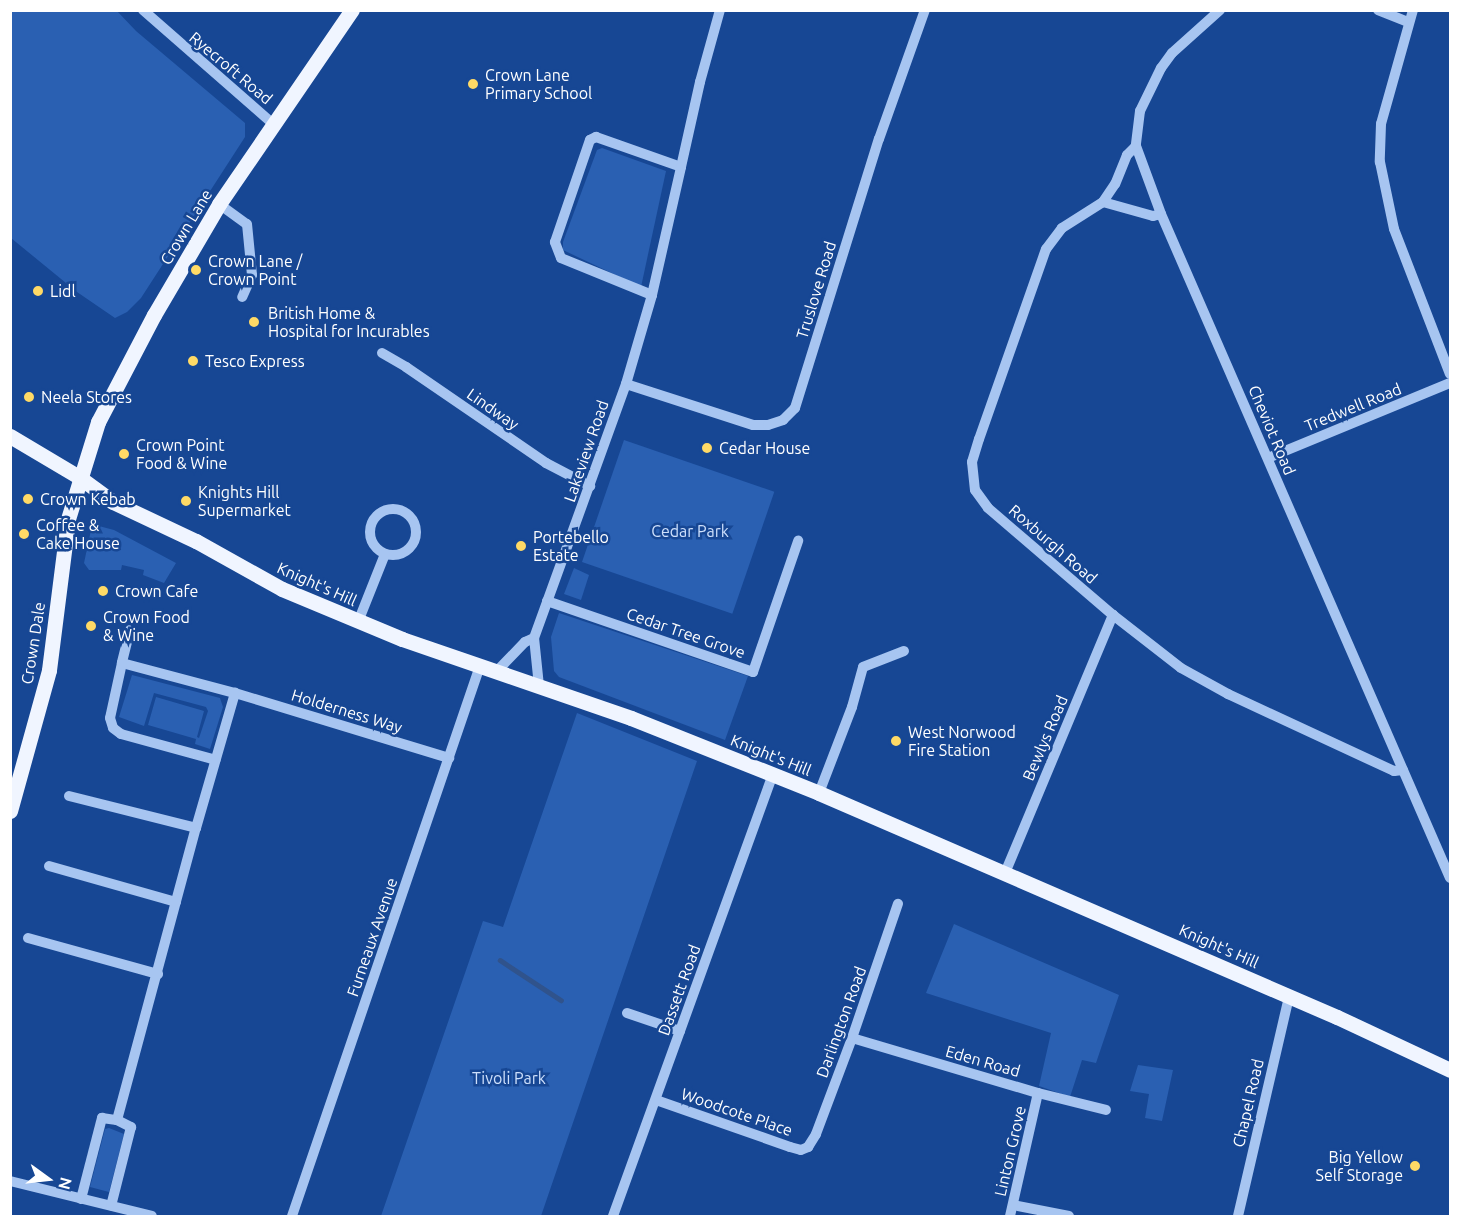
<!DOCTYPE html>
<style>
body{margin:0}
#map{position:relative;width:1461px;height:1227px;overflow:hidden;background:#174794;font-family:Ubuntu,sans-serif}
div>[style]{position:absolute}
.green>*{inset:0;background:#2a60b2;transform-origin:0 0}
.stream>*{height:4.5px;margin:-2.25px;padding:0 2.25px;transform-origin:2.25px;border-radius:2.25px;background:#30538c}
.minor>*{height:10px;margin:-5px;padding:0 5px;transform-origin:5px;border-radius:5px;background:#a7c5f1}
.minor>.ring{margin:-5px;padding:0;box-sizing:content-box;background:none;border:10px solid #a7c5f1;border-radius:50%}
.major>*{height:15px;margin:-7.5px;padding:0 7.5px;transform-origin:7.5px;border-radius:7.5px;background:#f0f5ff}
.dots>*{width:16px;height:16px;translate:-50% -50%;box-sizing:border-box;border:3px solid #174794;border-radius:50%}
span{translate:-50% -50%;white-space:nowrap;text-align:center;line-height:1.15;-webkit-text-stroke:5px #174794;paint-order:stroke}
.street-label{font-size:16px;color:#fff}
.poi-label{font-size:16px;color:#fff}
.left{translate:0 -50%;text-align:left}
.right{translate:-100% -50%;text-align:right}
.park-label{font-size:16px;color:#cee0fc}
.frame{position:absolute;inset:0;border:12px solid #fff;pointer-events:none}
.north{position:absolute;left:18px;top:1149px;width:60px;height:60px;-webkit-text-stroke:4px #174794;paint-order:stroke;rotate:105deg;font-size:16px;font-weight:700;line-height:24px;text-align:center;color:#fff}
.north::after{content:'';display:block;margin:auto;width:21px;height:27px;background:#fff;clip-path:polygon(50% 0,100% 100%,50% 72%,0 100%)}
</style>
<div id="map">
<div class="green">
<i style="clip-path:polygon(10px 11px,117px 11px,136px 31px,245px 123px,245px 137px,141px 298px,127px 312px,115px 318px,77px 292px,11px 238px)"></i>
<i style="clip-path:polygon(602px 148px,666px 171px,641px 287px,563px 250px,563px 242px,597px 150px)"></i>
<i style="left:624px;top:440px;width:159px;height:129px;rotate:19deg"></i>
<i style="clip-path:polygon(95px 525px,114px 530px,176px 563px,164px 583px,143px 575px,144px 570px,122px 565px,121px 570px,89px 570px,84px 563px,91px 530px)"></i>
<i style="clip-path:polygon(574px 568px,589px 575px,581px 600px,564px 594px)"></i>
<i style="clip-path:polygon(559px 613px,748px 676px,725px 740px,559px 677px,554px 671px,551px 637px)"></i>
<i style="clip-path:polygon(132px 675px,220px 698px,223px 707px,210px 749px,195px 744px,196px 739px,148px 725px,156px 697px,204px 711px,197px 737px,199px 738px,208px 711px,206px 707px,154px 693px,144px 726px,119px 717px)"></i>
<i style="clip-path:polygon(577px 713px,697px 761px,541px 1216px,381px 1216px,483px 921px,503px 927px)"></i>
<i style="clip-path:polygon(954px 924px,1119px 995px,1096px 1063px,1082px 1060px,1070px 1097px,1039px 1086px,1051px 1033px,926px 993px)"></i>
<i style="clip-path:polygon(1138px 1065px,1173px 1070px,1162px 1121px,1145px 1118px,1149px 1094px,1130px 1091px)"></i>
<i style="clip-path:polygon(109px 1128px,124px 1134px,109px 1192px,90px 1187px,105px 1129px)"></i>
</div>
<div class="stream">
<i style="left:500px;top:960px;width:73px;rotate:33.3deg"></i>
</div>
<div class="minor">
<i style="left:143px;top:10px;width:173px;rotate:41.2deg"></i>
<i style="left:1220px;top:10px;width:64px;rotate:138.1deg"></i>
<i style="left:1172px;top:53px;width:19px;rotate:126deg"></i>
<i style="left:1161px;top:68px;width:48px;rotate:116deg"></i>
<i style="left:1140px;top:111px;width:35px;rotate:97deg"></i>
<i style="left:1136px;top:146px;width:72px;rotate:69.8deg"></i>
<i style="left:1161px;top:214px;width:724px;rotate:66.48deg"></i>
<i style="left:1378px;top:10px;width:32px;rotate:22deg"></i>
<i style="left:1413px;top:10px;width:118px;rotate:105.7deg"></i>
<i style="left:1381px;top:124px;width:38px;rotate:92deg"></i>
<i style="left:1380px;top:162px;width:68px;rotate:78.2deg"></i>
<i style="left:1394px;top:229px;width:155px;rotate:68.9deg"></i>
<i style="left:1136px;top:146px;width:13px;rotate:135deg"></i>
<i style="left:1127px;top:155px;width:31px;rotate:112deg"></i>
<i style="left:1115px;top:184px;width:22px;rotate:124deg"></i>
<i style="left:1103px;top:202px;width:49px;rotate:147.6deg"></i>
<i style="left:1062px;top:228px;width:26px;rotate:127deg"></i>
<i style="left:1046px;top:249px;width:201px;rotate:109.4deg"></i>
<i style="left:979px;top:439px;width:24px;rotate:107deg"></i>
<i style="left:972px;top:462px;width:28px;rotate:84deg"></i>
<i style="left:975px;top:490px;width:22px;rotate:54deg"></i>
<i style="left:988px;top:508px;width:165px;rotate:40.6deg"></i>
<i style="left:1113px;top:615px;width:86px;rotate:37.9deg"></i>
<i style="left:1181px;top:668px;width:54px;rotate:29deg"></i>
<i style="left:1228px;top:694px;width:183px;rotate:24.9deg"></i>
<i style="left:1394px;top:771px;width:9px;rotate:-6deg"></i>
<i style="left:1103px;top:202px;width:52px;rotate:15.6deg"></i>
<i style="left:1153px;top:216px;width:8px;rotate:-14deg"></i>
<i style="left:219px;top:204px;width:34px;rotate:36deg"></i>
<i style="left:247px;top:224px;width:51px;rotate:84.4deg"></i>
<i style="left:252px;top:275px;width:24px;rotate:114deg"></i>
<i style="left:652px;top:295px;width:98px;rotate:-157.9deg"></i>
<i style="left:561px;top:258px;width:17px;rotate:-111deg"></i>
<i style="left:555px;top:242px;width:108px;rotate:-71.1deg"></i>
<i style="left:590px;top:140px;width:7px;rotate:-27deg"></i>
<i style="left:596px;top:137px;width:90px;rotate:19.4deg"></i>
<i style="left:681px;top:167px;width:87px;rotate:-77.4deg"></i>
<i style="left:700px;top:82px;width:75px;rotate:-74.5deg"></i>
<i style="left:382px;top:353px;width:28px;rotate:30deg"></i>
<i style="left:406px;top:367px;width:170px;rotate:34.4deg"></i>
<i style="left:546px;top:463px;width:50px;rotate:27.6deg"></i>
<i style="left:626px;top:384px;width:133px;rotate:17.9deg"></i>
<i style="left:753px;top:425px;width:15px"></i>
<i style="left:768px;top:425px;width:16px;rotate:-18deg"></i>
<i style="left:783px;top:420px;width:17px;rotate:-45deg"></i>
<i style="left:795px;top:408px;width:282px;rotate:-72.7deg"></i>
<i style="left:879px;top:139px;width:137px;rotate:-70.4deg"></i>
<i style="left:1268px;top:458px;width:197px;rotate:-22.4deg"></i>
<i class="ring" style="left:370px;top:509px;width:36px;height:36px"></i>
<i style="left:547px;top:601px;width:218px;rotate:19deg"></i>
<i style="left:753px;top:672px;width:139px;rotate:-71deg"></i>
<i style="left:358px;top:622px;width:73px;rotate:-68.3deg"></i>
<i style="left:130px;top:630px;width:34px;rotate:104deg"></i>
<i style="left:122px;top:663px;width:117px;rotate:14.9deg"></i>
<i style="left:235px;top:693px;width:224px;rotate:16.9deg"></i>
<i style="left:122px;top:663px;width:56px;rotate:102.3deg"></i>
<i style="left:110px;top:718px;width:10px;rotate:73deg"></i>
<i style="left:113px;top:728px;width:10px;rotate:37deg"></i>
<i style="left:121px;top:734px;width:98px;rotate:15.3deg"></i>
<i style="left:496px;top:672px;width:42px;rotate:-46deg"></i>
<i style="left:525px;top:642px;width:10px;rotate:-24deg"></i>
<i style="left:539px;top:686px;width:48px;rotate:-95.9deg"></i>
<i style="left:534px;top:638px;width:270px;rotate:-70.1deg"></i>
<i style="left:626px;top:384px;width:93px;rotate:-73.7deg"></i>
<i style="left:652px;top:295px;width:131px;rotate:-77.2deg"></i>
<i style="left:819px;top:793px;width:92px;rotate:-69deg"></i>
<i style="left:852px;top:707px;width:41px;rotate:-74.6deg"></i>
<i style="left:863px;top:667px;width:44px;rotate:-21.3deg"></i>
<i style="left:69px;top:796px;width:131px;rotate:14.1deg"></i>
<i style="left:49px;top:866px;width:132px;rotate:15.8deg"></i>
<i style="left:1005px;top:873px;width:280px;rotate:-67.3deg"></i>
<i style="left:28px;top:938px;width:135px;rotate:15.5deg"></i>
<i style="left:627px;top:1013px;width:56px;rotate:18.8deg"></i>
<i style="left:852px;top:1038px;width:194px;rotate:16.5deg"></i>
<i style="left:1038px;top:1093px;width:70px;rotate:14deg"></i>
<i style="left:656px;top:1100px;width:142px;rotate:19.3deg"></i>
<i style="left:790px;top:1147px;width:11px;rotate:15deg"></i>
<i style="left:801px;top:1150px;width:8px;rotate:-23deg"></i>
<i style="left:808px;top:1147px;width:15px;rotate:-58deg"></i>
<i style="left:816px;top:1134px;width:103px;rotate:-69.4deg"></i>
<i style="left:852px;top:1038px;width:142px;rotate:-71.1deg"></i>
<i style="left:117px;top:1120px;width:302px;rotate:-74.9deg"></i>
<i style="left:196px;top:828px;width:141px;rotate:-73.9deg"></i>
<i style="left:10px;top:1181px;width:146px;rotate:13.8deg"></i>
<i style="left:81px;top:1199px;width:84px;rotate:-75.5deg"></i>
<i style="left:102px;top:1118px;width:15px;rotate:8deg"></i>
<i style="left:117px;top:1120px;width:16px;rotate:27deg"></i>
<i style="left:131px;top:1127px;width:81px;rotate:104.2deg"></i>
<i style="left:1013px;top:1205px;width:57px;rotate:11.1deg"></i>
<i style="left:292px;top:1216px;width:581px;rotate:-71.13deg"></i>
<i style="left:613px;top:1216px;width:470px;rotate:-70.1deg"></i>
<i style="left:1010px;top:1216px;width:126px;rotate:-77.2deg"></i>
<i style="left:1238px;top:1216px;width:226px;rotate:-76.9deg"></i>
</div>
<div class="major">
<i style="left:10px;top:436px;width:80px;rotate:30.7deg"></i>
<i style="left:79px;top:477px;width:42px;rotate:36.3deg"></i>
<i style="left:113px;top:502px;width:92px;rotate:25.2deg"></i>
<i style="left:196px;top:541px;width:98px;rotate:29.2deg"></i>
<i style="left:282px;top:589px;width:130px;rotate:22.6deg"></i>
<i style="left:402px;top:639px;width:242px;rotate:19deg"></i>
<i style="left:631px;top:718px;width:202px;rotate:21.7deg"></i>
<i style="left:819px;top:793px;width:564px;rotate:23.39deg"></i>
<i style="left:1337px;top:1017px;width:125px;rotate:25.1deg"></i>
<i style="left:10px;top:811px;width:146px;rotate:-74.5deg"></i>
<i style="left:49px;top:670px;width:152px;rotate:-82.8deg"></i>
<i style="left:68px;top:519px;width:102px;rotate:-72.8deg"></i>
<i style="left:98px;top:422px;width:121px;rotate:-62.4deg"></i>
<i style="left:154px;top:315px;width:129px;rotate:-59.6deg"></i>
<i style="left:219px;top:204px;width:235px;rotate:-55.6deg"></i>
</div>
<div class="dots">
<i style="left:473px;top:84px;background:#ffda66"></i>
<i style="left:196px;top:270px;background:#ffda66"></i>
<i style="left:38px;top:291px;background:#ffda66"></i>
<i style="left:254px;top:322px;background:#ffda66"></i>
<i style="left:193px;top:361px;background:#ffda66"></i>
<i style="left:29px;top:397px;background:#ffda66"></i>
<i style="left:707px;top:448px;background:#ffda66"></i>
<i style="left:124px;top:454px;background:#ffda66"></i>
<i style="left:28px;top:499px;background:#ffda66"></i>
<i style="left:186px;top:501px;background:#ffda66"></i>
<i style="left:24px;top:534px;background:#ffda66"></i>
<i style="left:521px;top:546px;background:#ffda66"></i>
<i style="left:103px;top:591px;background:#ffda66"></i>
<i style="left:91px;top:626px;background:#ffda66"></i>
<i style="left:896px;top:741px;background:#ffda66"></i>
<i style="left:1415px;top:1166px;background:#ffda66"></i>
</div>
<div class="street-label">
<span style="left:231px;top:68px;rotate:40deg">Ryecroft Road</span>
<span style="left:186px;top:227px;rotate:-59deg">Crown Lane</span>
<span style="left:816px;top:290px;rotate:-73deg">Truslove Road</span>
<span style="left:1353px;top:407px;rotate:-22deg">Tredwell Road</span>
<span style="left:493px;top:409px;rotate:35deg">Lindway</span>
<span style="left:1272px;top:430px;rotate:67deg">Cheviot Road</span>
<span style="left:586px;top:451px;rotate:-71deg">Lakeview Road</span>
<span style="left:1053px;top:544px;rotate:41deg">Roxburgh Road</span>
<span style="left:317px;top:584px;rotate:24deg">Knight's Hill</span>
<span style="left:686px;top:633px;rotate:19deg">Cedar Tree Grove</span>
<span style="left:33px;top:643px;rotate:-81deg">Crown Dale</span>
<span style="left:347px;top:711px;rotate:17deg">Holderness Way</span>
<span style="left:1045px;top:738px;rotate:-67deg">Bewlys Road</span>
<span style="left:771px;top:755px;rotate:22deg">Knight's Hill</span>
<span style="left:372px;top:937px;rotate:-71deg">Furneaux Avenue</span>
<span style="left:1219px;top:946px;rotate:24deg">Knight's Hill</span>
<span style="left:679px;top:990px;rotate:-70deg">Dassett Road</span>
<span style="left:841px;top:1022px;rotate:-70deg">Darlington Road</span>
<span style="left:983px;top:1061px;rotate:16deg">Eden Road</span>
<span style="left:1248px;top:1103px;rotate:-77deg">Chapel Road</span>
<span style="left:737px;top:1112px;rotate:19deg">Woodcote Place</span>
<span style="left:1010px;top:1151px;rotate:-77deg">Linton Grove</span>
</div>
<div class="poi-label">
<span class="left" style="left:485px;top:84px">Crown Lane<br>Primary School</span>
<span class="left" style="left:208px;top:270px">Crown Lane /<br>Crown Point</span>
<span class="left" style="left:50px;top:291px">Lidl</span>
<span class="left" style="left:268px;top:322px">British Home &amp;<br>Hospital for Incurables</span>
<span class="left" style="left:205px;top:361px">Tesco Express</span>
<span class="left" style="left:41px;top:397px">Neela Stores</span>
<span class="left" style="left:136px;top:454px">Crown Point<br>Food &amp; Wine</span>
<span class="left" style="left:719px;top:448px">Cedar House</span>
<span class="left" style="left:198px;top:501px">Knights Hill<br>Supermarket</span>
<span class="left" style="left:40px;top:499px">Crown Kebab</span>
<span class="left" style="left:36px;top:534px">Coffee &amp;<br>Cake House</span>
<span class="left" style="left:533px;top:546px">Portebello<br>Estate</span>
<span class="left" style="left:115px;top:591px">Crown Cafe</span>
<span class="left" style="left:103px;top:626px">Crown Food<br>&amp; Wine</span>
<span class="left" style="left:908px;top:741px">West Norwood<br>Fire Station</span>
<span class="right" style="left:1403px;top:1166px">Big Yellow<br>Self Storage</span>
</div>
<div class="park-label">
<span style="left:690px;top:531px">Cedar Park</span>
<span style="left:509px;top:1078px">Tivoli Park</span>
</div>
<div class="frame"></div>
<div class="north">N</div>
</div>
